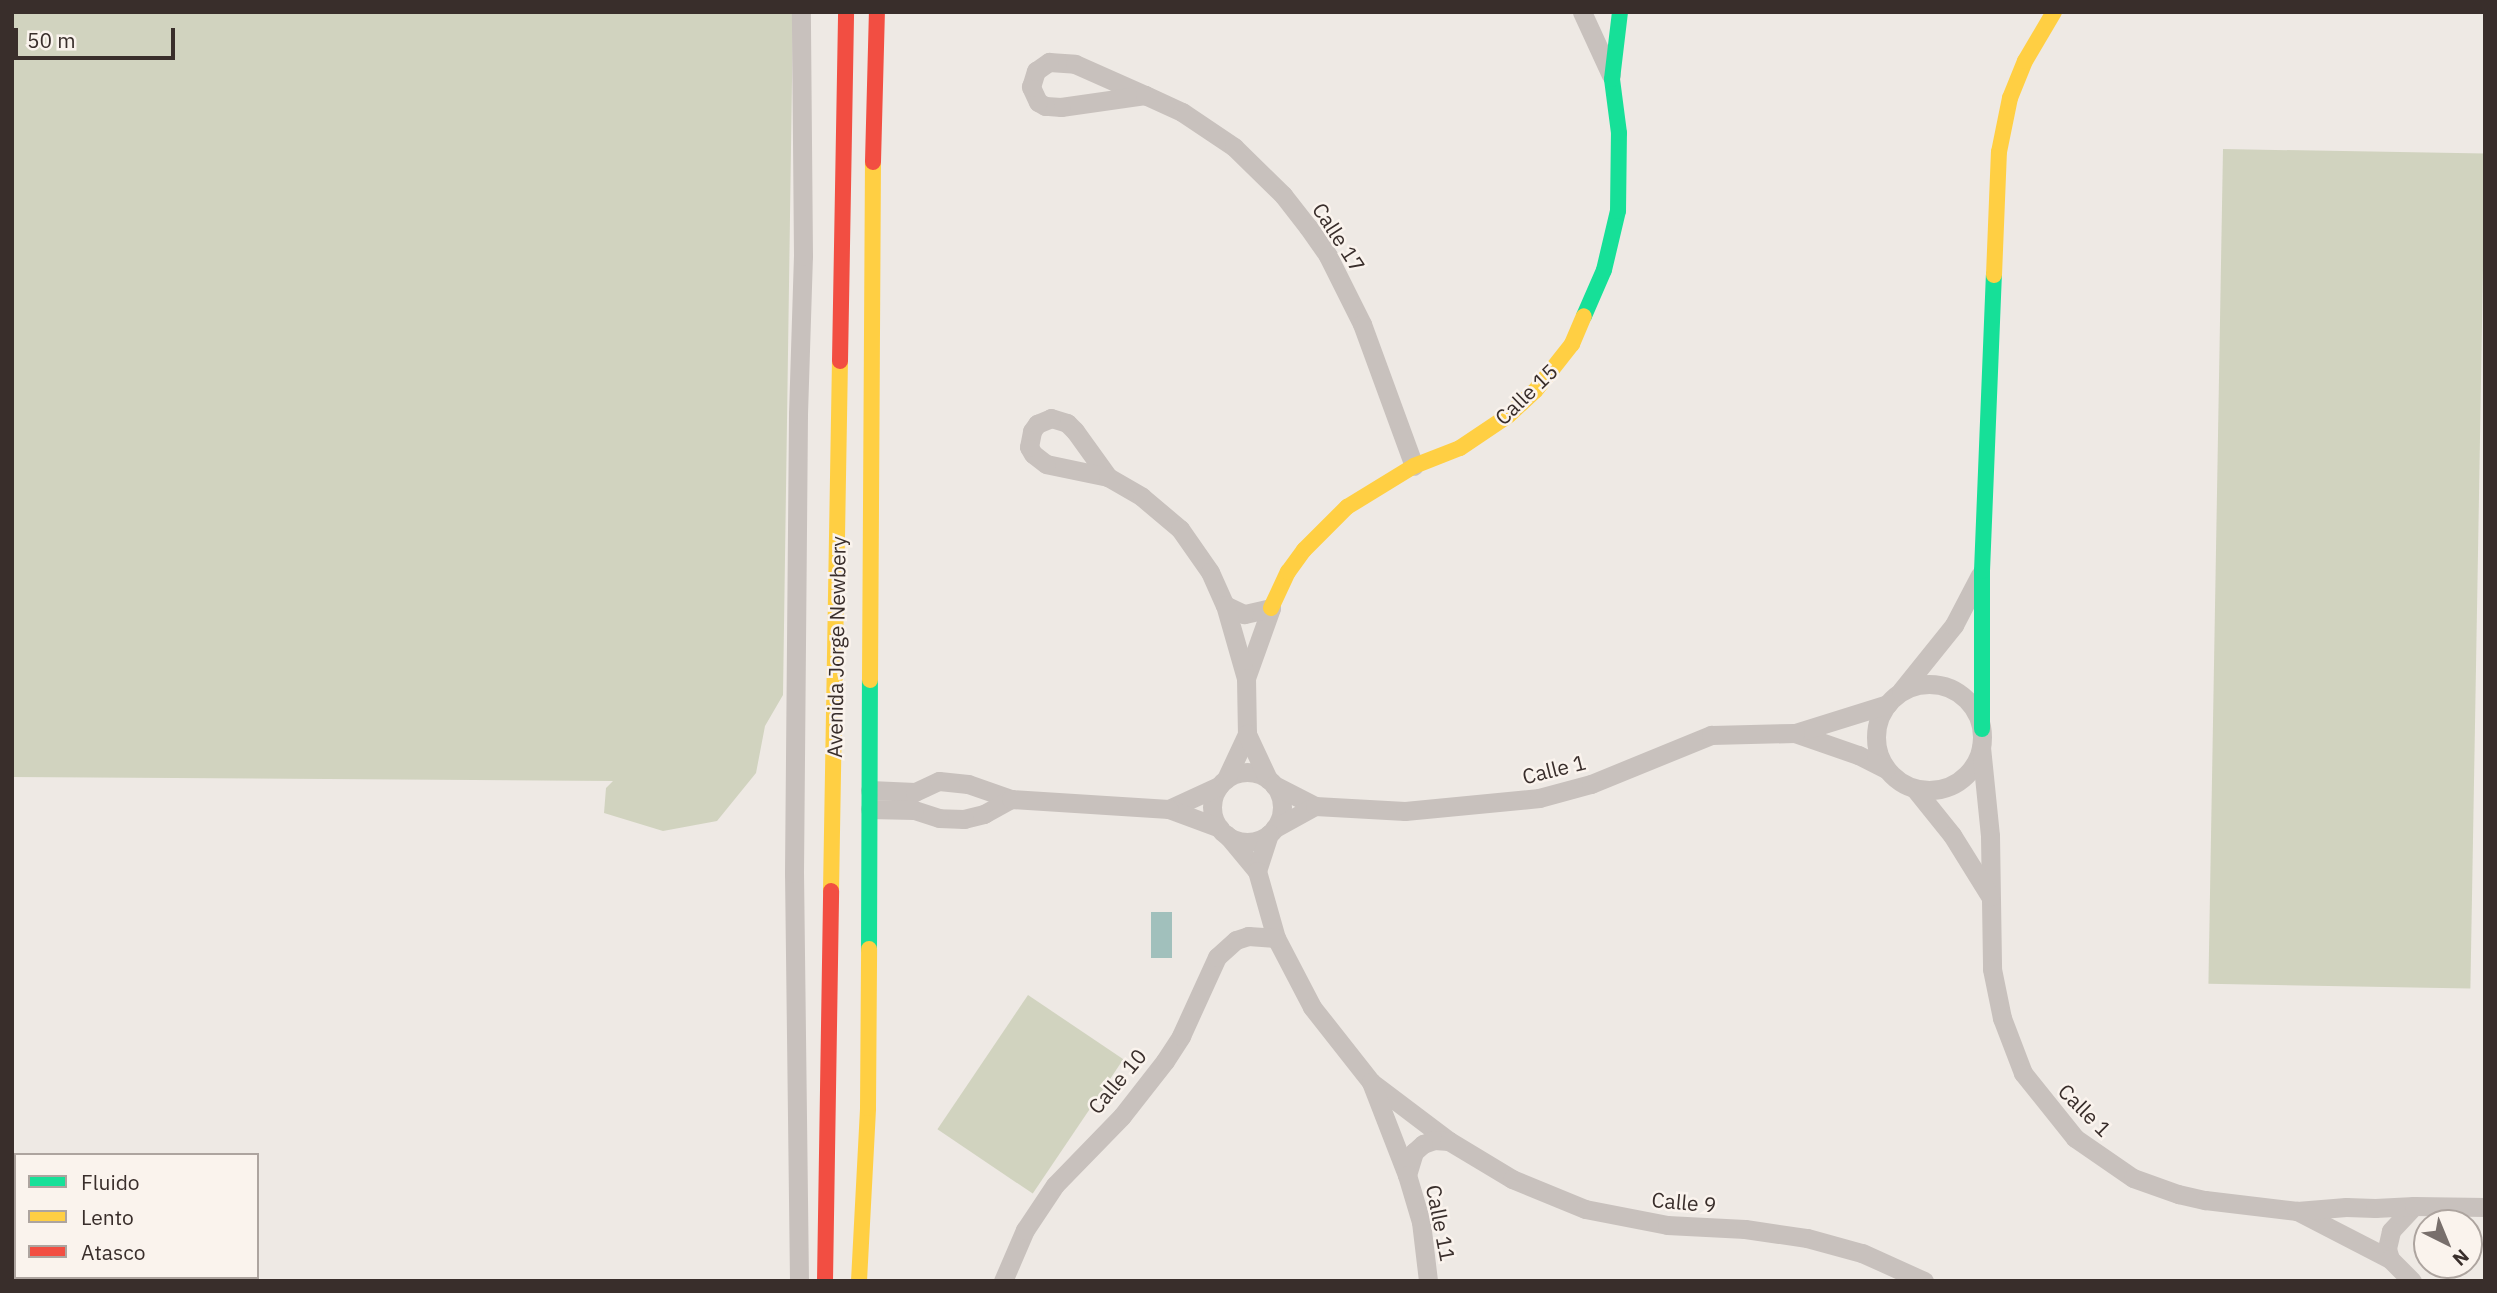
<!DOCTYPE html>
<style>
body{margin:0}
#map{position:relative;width:2497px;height:1293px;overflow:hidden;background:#eee9e4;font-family:"IBM Plex Sans",sans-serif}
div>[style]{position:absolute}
.green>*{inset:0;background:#d1d3bf;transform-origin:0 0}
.water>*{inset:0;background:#a1c0bc;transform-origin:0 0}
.street>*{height:19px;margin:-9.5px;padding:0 9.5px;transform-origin:9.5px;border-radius:9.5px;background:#c8c1bd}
.street>.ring{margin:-9.5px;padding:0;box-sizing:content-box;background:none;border:19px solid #c8c1bd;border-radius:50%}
.fast>*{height:16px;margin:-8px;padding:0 8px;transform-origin:8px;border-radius:8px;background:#16e098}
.slow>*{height:16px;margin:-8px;padding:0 8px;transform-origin:8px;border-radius:8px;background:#ffcf43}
.jam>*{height:16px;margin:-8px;padding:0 8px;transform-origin:8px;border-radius:8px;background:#f24e42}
span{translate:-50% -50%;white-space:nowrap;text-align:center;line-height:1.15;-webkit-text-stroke:5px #faf3ed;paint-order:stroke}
.street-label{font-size:21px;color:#392e2b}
.frame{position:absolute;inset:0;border:14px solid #392e2b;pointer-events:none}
.legend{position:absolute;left:14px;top:1153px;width:245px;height:126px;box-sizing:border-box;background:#faf3ed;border:2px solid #ada49f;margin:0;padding:9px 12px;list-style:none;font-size:21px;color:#392e2b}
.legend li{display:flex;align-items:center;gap:14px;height:35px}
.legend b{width:35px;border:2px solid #ada49f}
.north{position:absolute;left:2413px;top:1209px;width:70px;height:70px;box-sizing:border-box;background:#faf3ed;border:2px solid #ada49f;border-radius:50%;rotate:137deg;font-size:19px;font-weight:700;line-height:28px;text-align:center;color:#392e2b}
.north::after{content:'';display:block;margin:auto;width:24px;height:32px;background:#786f6c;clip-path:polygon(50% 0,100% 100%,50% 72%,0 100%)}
.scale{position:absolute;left:14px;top:28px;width:161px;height:32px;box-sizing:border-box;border:4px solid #392e2b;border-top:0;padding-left:9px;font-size:21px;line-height:24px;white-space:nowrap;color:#392e2b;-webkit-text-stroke:5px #faf3ed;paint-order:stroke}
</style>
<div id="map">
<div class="green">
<i style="clip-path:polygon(12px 12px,793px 12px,783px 695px,765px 726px,756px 773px,717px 821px,663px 831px,604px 813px,606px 788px,613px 781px,12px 777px)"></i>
<i style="left:2223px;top:149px;width:262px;height:835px;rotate:1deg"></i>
<i style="left:1028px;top:995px;width:115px;height:162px;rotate:34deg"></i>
</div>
<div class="water">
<i style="left:1151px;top:912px;width:21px;height:46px"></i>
</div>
<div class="street">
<i style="left:1582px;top:12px;width:69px;rotate:65.3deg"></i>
<i style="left:1049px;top:62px;width:26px;rotate:4deg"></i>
<i style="left:1075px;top:64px;width:77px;rotate:23.9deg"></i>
<i style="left:1145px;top:95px;width:85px;rotate:171.9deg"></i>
<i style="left:1061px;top:107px;width:16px;rotate:-176deg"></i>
<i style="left:1045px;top:106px;width:8px;rotate:-150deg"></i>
<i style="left:1038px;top:102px;width:17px;rotate:-115deg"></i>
<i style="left:1031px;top:87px;width:17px;rotate:-73deg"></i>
<i style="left:1036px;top:71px;width:16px;rotate:-35deg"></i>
<i style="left:1145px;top:95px;width:41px;rotate:24.7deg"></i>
<i style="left:1182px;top:112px;width:63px;rotate:33.9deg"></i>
<i style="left:1234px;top:147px;width:69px;rotate:44.4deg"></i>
<i style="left:1283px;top:195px;width:41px;rotate:52deg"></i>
<i style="left:1308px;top:227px;width:35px;rotate:55deg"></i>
<i style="left:1328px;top:256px;width:76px;rotate:63.4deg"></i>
<i style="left:1362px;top:324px;width:151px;rotate:69.9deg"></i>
<i style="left:1051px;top:418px;width:17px;rotate:17deg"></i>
<i style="left:1067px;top:423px;width:11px;rotate:45deg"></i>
<i style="left:1075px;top:431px;width:57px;rotate:54.3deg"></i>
<i style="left:1108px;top:477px;width:63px;rotate:-168.2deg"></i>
<i style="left:1046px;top:464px;width:16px;rotate:-142deg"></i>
<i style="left:1033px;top:454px;width:8px;rotate:-120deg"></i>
<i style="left:1029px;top:447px;width:16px;rotate:-79deg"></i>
<i style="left:1032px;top:431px;width:9px;rotate:-54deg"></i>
<i style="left:1037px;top:424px;width:15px;rotate:-23deg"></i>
<i style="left:1108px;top:477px;width:39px;rotate:30deg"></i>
<i style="left:1142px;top:497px;width:50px;rotate:40.1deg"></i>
<i style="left:1180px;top:529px;width:52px;rotate:55.1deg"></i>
<i style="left:1210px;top:572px;width:36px;rotate:66deg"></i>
<i style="left:1246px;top:678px;width:74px;rotate:-70.3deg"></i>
<i style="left:1271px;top:608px;width:28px;rotate:167deg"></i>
<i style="left:1244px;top:614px;width:21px;rotate:-155deg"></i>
<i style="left:1225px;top:605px;width:76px;rotate:74deg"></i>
<i style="left:1246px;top:678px;width:56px;rotate:89deg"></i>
<i class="ring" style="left:1876px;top:684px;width:87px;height:87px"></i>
<i style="left:1901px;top:691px;width:85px;rotate:-51.2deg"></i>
<i style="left:1954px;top:625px;width:56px;rotate:-62.5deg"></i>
<i style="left:1981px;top:747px;width:89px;rotate:84.2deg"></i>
<i style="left:1990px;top:836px;width:133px;rotate:89.1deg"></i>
<i style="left:1992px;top:969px;width:50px;rotate:78.5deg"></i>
<i style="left:2002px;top:1018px;width:59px;rotate:69.1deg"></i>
<i style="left:2023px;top:1073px;width:83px;rotate:51.3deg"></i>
<i style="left:2075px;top:1138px;width:70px;rotate:34.6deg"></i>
<i style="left:2133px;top:1178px;width:48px;rotate:19.6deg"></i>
<i style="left:2178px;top:1194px;width:28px;rotate:13deg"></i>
<i style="left:2205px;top:1200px;width:93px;rotate:6.8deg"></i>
<i style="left:1886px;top:769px;width:31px;rotate:-153deg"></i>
<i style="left:1858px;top:755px;width:67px;rotate:-160.8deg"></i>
<i style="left:1795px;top:733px;width:97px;rotate:-17.3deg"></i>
<i class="ring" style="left:1212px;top:772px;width:51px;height:51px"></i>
<i style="left:1226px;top:779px;width:50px;rotate:-65deg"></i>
<i style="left:1247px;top:734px;width:50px;rotate:65deg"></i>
<i style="left:1274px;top:785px;width:46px;rotate:27.1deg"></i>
<i style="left:1315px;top:806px;width:46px;rotate:151.2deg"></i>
<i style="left:1219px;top:786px;width:55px;rotate:155.3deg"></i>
<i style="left:1169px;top:809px;width:54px;rotate:20.4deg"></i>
<i style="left:1915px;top:789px;width:59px;rotate:51.2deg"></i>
<i style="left:1952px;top:835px;width:72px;rotate:58.1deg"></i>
<i style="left:870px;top:790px;width:45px;rotate:2.5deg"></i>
<i style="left:915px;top:792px;width:26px;rotate:-25deg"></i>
<i style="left:939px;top:781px;width:29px;rotate:6deg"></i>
<i style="left:968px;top:784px;width:46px;rotate:19.2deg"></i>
<i style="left:1011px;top:799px;width:31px;rotate:151deg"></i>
<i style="left:984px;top:814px;width:21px;rotate:166deg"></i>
<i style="left:964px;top:819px;width:25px;rotate:-178deg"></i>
<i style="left:939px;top:818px;width:26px;rotate:-162deg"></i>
<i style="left:914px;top:810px;width:44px;rotate:-178.7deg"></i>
<i style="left:1011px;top:799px;width:158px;rotate:3.6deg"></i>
<i style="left:1315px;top:806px;width:90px;rotate:3.2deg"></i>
<i style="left:1405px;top:811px;width:135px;rotate:-5.5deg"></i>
<i style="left:1539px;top:798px;width:54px;rotate:-15.1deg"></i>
<i style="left:1591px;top:784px;width:130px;rotate:-22.2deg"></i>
<i style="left:1711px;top:735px;width:84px;rotate:-1.4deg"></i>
<i style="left:1227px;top:835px;width:47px;rotate:50.2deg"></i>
<i style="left:1257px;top:871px;width:39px;rotate:-72deg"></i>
<i style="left:1257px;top:871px;width:70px;rotate:74.2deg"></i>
<i style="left:1276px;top:938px;width:78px;rotate:62.4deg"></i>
<i style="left:1312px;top:1007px;width:95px;rotate:51.8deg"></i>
<i style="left:1371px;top:1082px;width:98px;rotate:37.1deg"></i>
<i style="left:1449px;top:1141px;width:15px;rotate:-176deg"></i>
<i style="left:1434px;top:1140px;width:12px;rotate:160deg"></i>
<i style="left:1423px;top:1144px;width:12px;rotate:138deg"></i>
<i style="left:1414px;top:1152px;width:24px;rotate:107deg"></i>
<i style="left:1407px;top:1175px;width:100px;rotate:-111.2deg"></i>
<i style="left:1449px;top:1141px;width:74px;rotate:31.1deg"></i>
<i style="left:1512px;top:1179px;width:79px;rotate:22.3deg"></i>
<i style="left:1585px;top:1209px;width:84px;rotate:11deg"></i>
<i style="left:1667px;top:1225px;width:78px;rotate:2.9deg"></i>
<i style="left:1745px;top:1229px;width:63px;rotate:8.3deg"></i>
<i style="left:1807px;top:1238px;width:57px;rotate:15.3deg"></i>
<i style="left:1862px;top:1253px;width:68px;rotate:24.3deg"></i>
<i style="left:1407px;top:1175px;width:49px;rotate:73.4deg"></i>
<i style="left:1421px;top:1222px;width:59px;rotate:83.2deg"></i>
<i style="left:2414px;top:1206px;width:34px;rotate:133deg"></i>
<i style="left:2391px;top:1231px;width:18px;rotate:103deg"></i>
<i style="left:2387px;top:1249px;width:10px;rotate:73deg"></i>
<i style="left:2390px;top:1259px;width:105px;rotate:-152.7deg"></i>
<i style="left:2297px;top:1211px;width:49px;rotate:-4.7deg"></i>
<i style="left:2346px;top:1207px;width:29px;rotate:2deg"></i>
<i style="left:2375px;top:1208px;width:39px;rotate:-3deg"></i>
<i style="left:2414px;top:1206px;width:71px;rotate:0.8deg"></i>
<i style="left:2390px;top:1259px;width:31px;rotate:45deg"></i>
<i style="left:799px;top:1281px;width:408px;rotate:-90.7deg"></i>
<i style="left:794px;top:873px;width:459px;rotate:-89.5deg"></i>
<i style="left:798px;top:414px;width:158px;rotate:-88.2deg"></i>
<i style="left:803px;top:256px;width:244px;rotate:-90.5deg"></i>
<i style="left:1003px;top:1281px;width:56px;rotate:-66.7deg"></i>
<i style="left:1025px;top:1230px;width:54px;rotate:-56.3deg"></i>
<i style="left:1055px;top:1185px;width:96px;rotate:-45.8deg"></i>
<i style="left:1122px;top:1116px;width:70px;rotate:-52deg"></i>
<i style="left:1165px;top:1061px;width:30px;rotate:-57deg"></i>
<i style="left:1181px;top:1036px;width:87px;rotate:-65.5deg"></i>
<i style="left:1217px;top:957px;width:25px;rotate:-42deg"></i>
<i style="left:1236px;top:940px;width:13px;rotate:-18deg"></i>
<i style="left:1248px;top:936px;width:28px;rotate:4deg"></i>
</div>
<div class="fast">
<i style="left:1584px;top:316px;width:50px;rotate:-66.5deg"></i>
<i style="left:1604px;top:270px;width:61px;rotate:-76.7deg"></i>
<i style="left:1618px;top:211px;width:78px;rotate:-89.3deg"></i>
<i style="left:1619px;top:133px;width:54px;rotate:-97.4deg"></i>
<i style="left:1612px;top:79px;width:67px;rotate:-83.2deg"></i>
<i style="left:1982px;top:729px;width:158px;rotate:-90deg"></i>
<i style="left:1982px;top:571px;width:296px;rotate:-87.7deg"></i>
<i style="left:869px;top:949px;width:269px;rotate:-89.8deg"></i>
</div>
<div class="slow">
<i style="left:1994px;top:275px;width:123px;rotate:-87.7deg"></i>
<i style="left:1999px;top:152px;width:55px;rotate:-78.5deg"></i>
<i style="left:2010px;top:98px;width:40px;rotate:-68deg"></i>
<i style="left:2025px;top:61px;width:57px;rotate:-59.4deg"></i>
<i style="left:1271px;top:608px;width:40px;rotate:-65deg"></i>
<i style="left:1288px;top:572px;width:27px;rotate:-54deg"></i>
<i style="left:1304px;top:550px;width:61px;rotate:-45deg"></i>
<i style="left:1347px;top:507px;width:79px;rotate:-31.5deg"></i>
<i style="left:1414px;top:466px;width:49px;rotate:-21.4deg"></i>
<i style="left:1460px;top:448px;width:59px;rotate:-34deg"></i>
<i style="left:1509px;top:415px;width:35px;rotate:-43deg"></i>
<i style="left:1535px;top:391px;width:60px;rotate:-51.8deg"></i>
<i style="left:1572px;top:344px;width:30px;rotate:-67deg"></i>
<i style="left:870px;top:680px;width:518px;rotate:-89.67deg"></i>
<i style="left:831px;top:891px;width:530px;rotate:-89.03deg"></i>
<i style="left:859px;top:1281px;width:173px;rotate:-87deg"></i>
<i style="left:868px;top:1108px;width:159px;rotate:-89.6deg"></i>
</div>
<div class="jam">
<i style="left:873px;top:162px;width:150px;rotate:-88.5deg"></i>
<i style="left:840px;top:361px;width:349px;rotate:-89deg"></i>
<i style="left:825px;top:1281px;width:390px;rotate:-89.1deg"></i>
</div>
<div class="street-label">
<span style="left:1339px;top:237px;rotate:57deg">Calle 17</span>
<span style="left:1526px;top:394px;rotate:-44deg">Calle 15</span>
<span style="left:836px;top:647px;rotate:-89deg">Avenida Jorge Newbery</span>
<span style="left:1554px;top:769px;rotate:-14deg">Calle 1</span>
<span style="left:1117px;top:1081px;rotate:-50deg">Calle 10</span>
<span style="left:2085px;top:1110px;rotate:45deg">Calle 1</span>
<span style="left:1684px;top:1202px;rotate:5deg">Calle 9</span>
<span style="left:1441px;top:1223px;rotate:79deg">Calle 11</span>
</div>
<div class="frame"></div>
<ul class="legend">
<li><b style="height:9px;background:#16e098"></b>Fluido</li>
<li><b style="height:9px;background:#ffcf43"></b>Lento</li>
<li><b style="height:9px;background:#f24e42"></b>Atasco</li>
</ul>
<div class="north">N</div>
<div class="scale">50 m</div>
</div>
